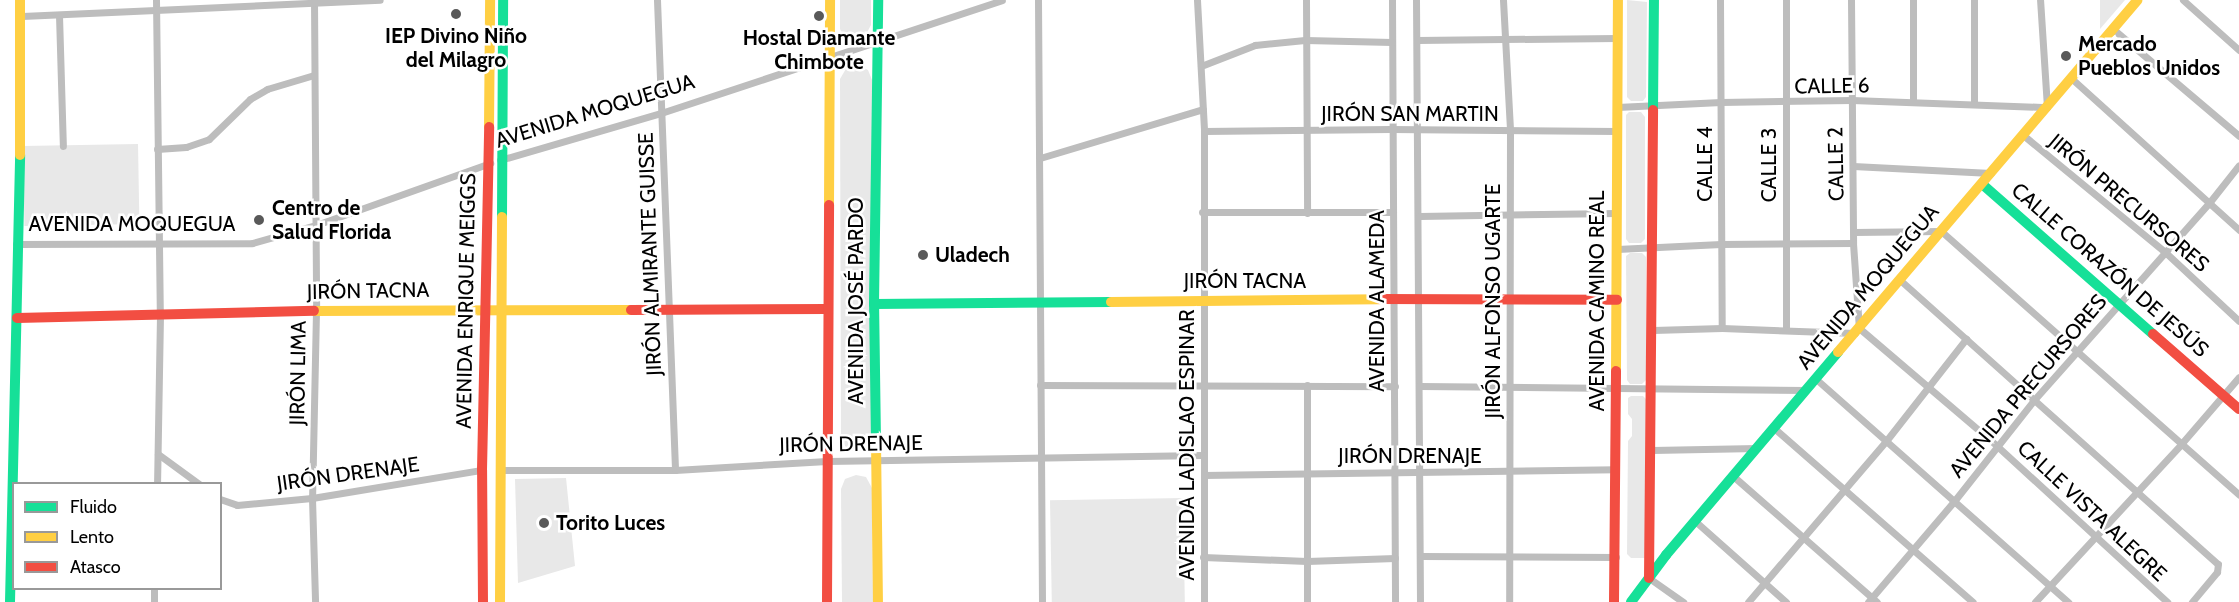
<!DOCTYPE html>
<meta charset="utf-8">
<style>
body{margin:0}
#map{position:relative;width:2239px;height:602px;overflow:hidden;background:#fff;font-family:Cabin,sans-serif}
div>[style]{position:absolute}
.green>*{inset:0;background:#e8e8e8;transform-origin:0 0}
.street>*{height:7px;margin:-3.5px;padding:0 3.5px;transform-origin:3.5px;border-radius:3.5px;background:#bdbdbd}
.fast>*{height:10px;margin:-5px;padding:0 5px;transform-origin:5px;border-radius:5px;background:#16e098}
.slow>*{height:10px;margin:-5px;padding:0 5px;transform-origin:5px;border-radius:5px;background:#ffcf43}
.jam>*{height:10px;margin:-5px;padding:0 5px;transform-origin:5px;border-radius:5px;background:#f24e42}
.dots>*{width:16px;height:16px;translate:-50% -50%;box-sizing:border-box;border:3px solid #fff;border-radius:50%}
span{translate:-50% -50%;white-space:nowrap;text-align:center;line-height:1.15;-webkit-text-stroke:5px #fff;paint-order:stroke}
.poi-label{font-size:21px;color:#000;font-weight:700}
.left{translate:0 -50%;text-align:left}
.street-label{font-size:21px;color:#000}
.legend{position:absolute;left:12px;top:482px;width:210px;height:108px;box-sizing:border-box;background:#fff;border:2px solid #999;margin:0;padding:8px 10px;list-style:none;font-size:18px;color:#000}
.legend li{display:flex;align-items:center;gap:12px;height:30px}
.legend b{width:30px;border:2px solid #999}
</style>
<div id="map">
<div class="green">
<i style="clip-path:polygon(840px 0,871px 0,871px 25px,864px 38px,849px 39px,843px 35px,840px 29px)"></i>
<i style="clip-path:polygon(1627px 0,1647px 2px,1646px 97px,1643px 101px,1631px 101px,1627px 97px)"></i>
<i style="clip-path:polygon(2100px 0,2125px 0,2100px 29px)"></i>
<i style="clip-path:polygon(858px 65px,868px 70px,872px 80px,871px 446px,857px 452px,848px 450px,841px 440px,840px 79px,847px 67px)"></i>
<i style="clip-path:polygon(1629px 112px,1641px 112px,1645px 117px,1645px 239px,1641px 243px,1629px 243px,1626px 239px,1626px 115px)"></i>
<i style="left:138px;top:144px;width:80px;height:115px;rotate:89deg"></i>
<i style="clip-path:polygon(1630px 253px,1642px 253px,1646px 257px,1646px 380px,1642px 384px,1630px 384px,1627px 380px,1626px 256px)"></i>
<i style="clip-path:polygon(1631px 396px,1643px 396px,1647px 400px,1645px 558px,1631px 558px,1627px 554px,1628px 441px,1632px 436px,1632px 419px,1628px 414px,1628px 398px)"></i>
<i style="clip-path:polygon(856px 475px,866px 477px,872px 488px,873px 602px,842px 602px,841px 489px,845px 479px)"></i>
<i style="clip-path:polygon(566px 478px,575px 566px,518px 583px,515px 479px)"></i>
<i style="left:1183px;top:498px;width:104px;height:133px;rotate:89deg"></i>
</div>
<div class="street">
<i style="left:156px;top:0;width:315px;rotate:89.3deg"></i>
<i style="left:160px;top:315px;width:169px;rotate:91deg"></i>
<i style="left:314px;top:0;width:311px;rotate:89.6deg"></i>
<i style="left:316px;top:311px;width:187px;rotate:91.2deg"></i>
<i style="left:312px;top:498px;width:104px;rotate:88.3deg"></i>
<i style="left:657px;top:0;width:470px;rotate:87.8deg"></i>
<i style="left:1038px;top:0;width:602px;rotate:89.62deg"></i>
<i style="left:1197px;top:0;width:131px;rotate:86.9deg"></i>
<i style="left:1204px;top:131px;width:471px;rotate:90deg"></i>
<i style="left:1306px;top:0;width:213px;rotate:89.7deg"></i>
<i style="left:1392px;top:0;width:602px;rotate:89.71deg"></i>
<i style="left:1416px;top:0;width:602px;rotate:89.62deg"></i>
<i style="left:1503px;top:0;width:130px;rotate:86.9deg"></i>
<i style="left:1510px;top:130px;width:472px;rotate:90.1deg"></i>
<i style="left:1720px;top:0;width:328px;rotate:89.7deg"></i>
<i style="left:1786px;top:0;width:330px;rotate:90deg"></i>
<i style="left:1851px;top:0;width:243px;rotate:89.5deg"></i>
<i style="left:1853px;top:243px;width:85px;rotate:86deg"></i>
<i style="left:1859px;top:328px;width:182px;rotate:40.5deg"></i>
<i style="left:1997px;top:446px;width:231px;rotate:42.5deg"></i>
<i style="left:2183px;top:0;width:75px;rotate:41.8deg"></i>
<i style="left:59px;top:15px;width:131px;rotate:88.3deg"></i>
<i style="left:22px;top:16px;width:358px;rotate:-2.6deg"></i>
<i style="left:2113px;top:29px;width:165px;rotate:40.3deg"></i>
<i style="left:1417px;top:40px;width:200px;rotate:-0.6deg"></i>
<i style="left:1201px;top:66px;width:58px;rotate:-21.3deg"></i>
<i style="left:1255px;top:45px;width:50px;rotate:-5.7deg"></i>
<i style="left:1305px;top:40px;width:87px;rotate:1.3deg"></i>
<i style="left:2071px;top:78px;width:227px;rotate:42.1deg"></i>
<i style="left:1913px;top:102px;width:102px;rotate:-90deg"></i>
<i style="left:1974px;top:103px;width:103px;rotate:-90deg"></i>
<i style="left:1617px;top:107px;width:104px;rotate:-2.8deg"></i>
<i style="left:1721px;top:102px;width:131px;rotate:-0.9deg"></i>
<i style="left:1852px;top:100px;width:195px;rotate:2.1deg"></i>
<i style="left:2047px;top:107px;width:107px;rotate:-93.7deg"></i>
<i style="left:1204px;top:131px;width:187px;rotate:-0.6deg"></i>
<i style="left:1391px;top:129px;width:226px;rotate:0.5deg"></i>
<i style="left:2023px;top:135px;width:184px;rotate:39.5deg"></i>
<i style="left:2165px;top:252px;width:101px;rotate:43deg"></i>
<i style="left:157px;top:149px;width:29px;rotate:-4deg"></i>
<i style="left:186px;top:147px;width:24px;rotate:-19deg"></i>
<i style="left:209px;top:139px;width:57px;rotate:-44.3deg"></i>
<i style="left:250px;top:99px;width:20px;rotate:-30deg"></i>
<i style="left:267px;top:89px;width:49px;rotate:-16.6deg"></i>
<i style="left:1040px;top:158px;width:170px;rotate:-16.7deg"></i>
<i style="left:500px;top:160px;width:168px;rotate:-16.3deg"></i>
<i style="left:661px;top:113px;width:359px;rotate:-18.3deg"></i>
<i style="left:1853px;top:166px;width:138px;rotate:2.9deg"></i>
<i style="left:1202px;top:212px;width:191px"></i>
<i style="left:1419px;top:216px;width:198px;rotate:-0.9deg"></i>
<i style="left:1854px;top:232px;width:87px;rotate:-0.7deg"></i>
<i style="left:1941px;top:231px;width:398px;rotate:41.5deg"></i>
<i style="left:16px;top:244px;width:236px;rotate:-0.2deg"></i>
<i style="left:252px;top:243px;width:66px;rotate:-15.7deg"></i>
<i style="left:316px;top:225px;width:185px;rotate:-19.6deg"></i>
<i style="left:1617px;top:249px;width:104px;rotate:-2.8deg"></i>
<i style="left:1721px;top:244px;width:132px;rotate:-0.4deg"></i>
<i style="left:1900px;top:280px;width:426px;rotate:41.8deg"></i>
<i style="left:2218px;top:564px;width:8px;rotate:97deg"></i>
<i style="left:2217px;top:572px;width:39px;rotate:130deg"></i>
<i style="left:1653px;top:330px;width:69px;rotate:-1.7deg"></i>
<i style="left:1722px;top:328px;width:133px;rotate:2.2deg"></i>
<i style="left:1816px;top:379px;width:337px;rotate:41.5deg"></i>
<i style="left:1040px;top:385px;width:355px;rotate:0.2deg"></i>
<i style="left:1420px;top:386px;width:386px;rotate:0.6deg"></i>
<i style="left:1774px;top:428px;width:264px;rotate:41.2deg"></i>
<i style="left:1652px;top:450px;width:105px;rotate:-1.1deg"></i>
<i style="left:158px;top:454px;width:51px;rotate:36.2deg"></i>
<i style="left:500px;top:470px;width:175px"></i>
<i style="left:675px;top:470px;width:152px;rotate:-3.4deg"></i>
<i style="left:827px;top:461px;width:376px;rotate:-0.9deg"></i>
<i style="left:1204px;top:475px;width:412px;rotate:-0.8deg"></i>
<i style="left:1733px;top:476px;width:191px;rotate:41.2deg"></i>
<i style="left:220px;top:499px;width:18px;rotate:19deg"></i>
<i style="left:237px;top:505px;width:75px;rotate:-5.3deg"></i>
<i style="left:312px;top:498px;width:172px;rotate:-9.4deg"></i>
<i style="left:1695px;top:521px;width:122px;rotate:41.7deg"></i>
<i style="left:1421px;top:556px;width:195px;rotate:0.3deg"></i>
<i style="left:1203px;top:557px;width:104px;rotate:2.2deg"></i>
<i style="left:1307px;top:561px;width:88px;rotate:-2deg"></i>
<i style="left:1649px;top:578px;width:42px;rotate:35.2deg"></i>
<i style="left:154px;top:602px;width:14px;rotate:-90deg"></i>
<i style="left:1307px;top:602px;width:217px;rotate:-90deg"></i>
<i style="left:1748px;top:602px;width:212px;rotate:-49.4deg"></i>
<i style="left:1886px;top:441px;width:130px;rotate:-51.9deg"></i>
<i style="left:1868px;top:602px;width:134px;rotate:-49.5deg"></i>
<i style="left:1955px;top:500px;width:127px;rotate:-51.7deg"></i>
<i style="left:2034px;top:400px;width:264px;rotate:-48.4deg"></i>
<i style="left:2209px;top:203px;width:48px;rotate:-51.7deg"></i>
<i style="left:2035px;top:602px;width:217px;rotate:-47.2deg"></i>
<i style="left:2182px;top:443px;width:87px;rotate:-49.2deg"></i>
</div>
<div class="fast">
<i style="left:1653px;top:110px;width:110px;rotate:-89.5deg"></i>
<i style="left:1982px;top:184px;width:227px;rotate:41.3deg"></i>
<i style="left:502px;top:217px;width:217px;rotate:-89.7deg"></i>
<i style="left:874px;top:304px;width:237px;rotate:-0.5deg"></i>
<i style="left:876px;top:442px;width:138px;rotate:-90.8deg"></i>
<i style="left:874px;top:304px;width:304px;rotate:-89.2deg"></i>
<i style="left:10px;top:602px;width:447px;rotate:-88.7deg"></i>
<i style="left:1631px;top:602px;width:59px;rotate:-53.3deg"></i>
<i style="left:1666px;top:555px;width:266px;rotate:-49.7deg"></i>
</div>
<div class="slow">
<i style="left:20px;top:0;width:155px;rotate:90deg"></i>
<i style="left:489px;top:127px;width:127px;rotate:-89.5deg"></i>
<i style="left:829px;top:205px;width:205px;rotate:-89.7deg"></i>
<i style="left:1111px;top:302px;width:269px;rotate:-0.6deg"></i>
<i style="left:314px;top:311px;width:317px;rotate:-0.2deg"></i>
<i style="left:1838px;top:352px;width:462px;rotate:-49.6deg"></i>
<i style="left:1616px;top:371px;width:371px;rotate:-89.7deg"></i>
<i style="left:876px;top:442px;width:160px;rotate:89.3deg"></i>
<i style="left:500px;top:602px;width:385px;rotate:-89.7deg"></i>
</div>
<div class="jam">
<i style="left:1380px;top:299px;width:237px;rotate:0.2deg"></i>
<i style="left:631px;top:310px;width:196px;rotate:-0.3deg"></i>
<i style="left:17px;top:318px;width:297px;rotate:-1.4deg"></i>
<i style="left:2153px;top:334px;width:114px;rotate:41.1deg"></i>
<i style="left:1649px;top:578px;width:468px;rotate:-89.5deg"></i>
<i style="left:483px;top:602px;width:132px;rotate:-90.4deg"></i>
<i style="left:482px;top:470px;width:343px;rotate:-88.8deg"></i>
<i style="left:827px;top:602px;width:397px;rotate:-89.7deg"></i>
<i style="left:1614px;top:602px;width:231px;rotate:-89.5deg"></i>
</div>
<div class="dots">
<i style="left:456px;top:14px;background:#595959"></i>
<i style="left:819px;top:16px;background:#595959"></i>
<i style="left:2066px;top:56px;background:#595959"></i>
<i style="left:259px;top:220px;background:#595959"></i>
<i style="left:923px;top:255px;background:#595959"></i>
<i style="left:544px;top:523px;background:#595959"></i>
</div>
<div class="poi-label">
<span style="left:456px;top:48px">IEP Divino Niño<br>del Milagro</span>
<span style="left:819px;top:50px">Hostal Diamante<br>Chimbote</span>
<span class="left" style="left:2078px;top:56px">Mercado<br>Pueblos Unidos</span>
<span class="left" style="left:272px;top:220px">Centro de<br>Salud Florida</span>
<span class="left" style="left:935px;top:255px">Uladech</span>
<span class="left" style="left:556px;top:523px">Torito Luces</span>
</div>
<div class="street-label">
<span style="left:1832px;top:86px;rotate:-1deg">CALLE 6</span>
<span style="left:595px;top:111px;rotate:-17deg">AVENIDA MOQUEGUA</span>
<span style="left:1410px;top:114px">JIRÓN SAN MARTIN</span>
<span style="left:1705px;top:164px;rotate:-90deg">CALLE 4</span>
<span style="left:1836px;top:164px;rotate:-91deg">CALLE 2</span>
<span style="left:1769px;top:165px;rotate:-90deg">CALLE 3</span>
<span style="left:2129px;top:203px;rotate:40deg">JIRÓN PRECURSORES</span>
<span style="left:132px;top:224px">AVENIDA MOQUEGUA</span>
<span style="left:650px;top:254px;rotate:-92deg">JIRÓN ALMIRANTE GUISSE</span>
<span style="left:2110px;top:270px;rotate:41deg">CALLE CORAZÓN DE JESÚS</span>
<span style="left:1245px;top:281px">JIRÓN TACNA</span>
<span style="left:1868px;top:287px;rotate:-50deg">AVENIDA MOQUEGUA</span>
<span style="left:368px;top:291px;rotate:-1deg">JIRÓN TACNA</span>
<span style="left:466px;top:301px;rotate:-89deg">AVENIDA ENRIQUE MEIGGS</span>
<span style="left:856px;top:301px;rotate:-90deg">AVENIDA JOSÉ PARDO</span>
<span style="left:1377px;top:301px;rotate:-90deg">AVENIDA ALAMEDA</span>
<span style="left:1493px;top:301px;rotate:-90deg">JIRÓN ALFONSO UGARTE</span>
<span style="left:1597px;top:301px;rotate:-90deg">AVENIDA CAMINO REAL</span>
<span style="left:298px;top:373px;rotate:-89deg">JIRÓN LIMA</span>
<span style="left:2028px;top:386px;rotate:-50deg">AVENIDA PRECURSORES</span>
<span style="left:851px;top:444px;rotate:-1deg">JIRÓN DRENAJE</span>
<span style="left:1187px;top:445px;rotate:-90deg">AVENIDA LADISLAO ESPINAR</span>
<span style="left:1410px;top:456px">JIRÓN DRENAJE</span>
<span style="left:348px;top:474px;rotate:-8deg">JIRÓN DRENAJE</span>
<span style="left:2092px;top:511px;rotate:43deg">CALLE VISTA ALEGRE</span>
</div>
<ul class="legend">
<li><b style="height:8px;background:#16e098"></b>Fluido</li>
<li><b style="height:8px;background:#ffcf43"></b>Lento</li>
<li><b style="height:8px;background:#f24e42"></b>Atasco</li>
</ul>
</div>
